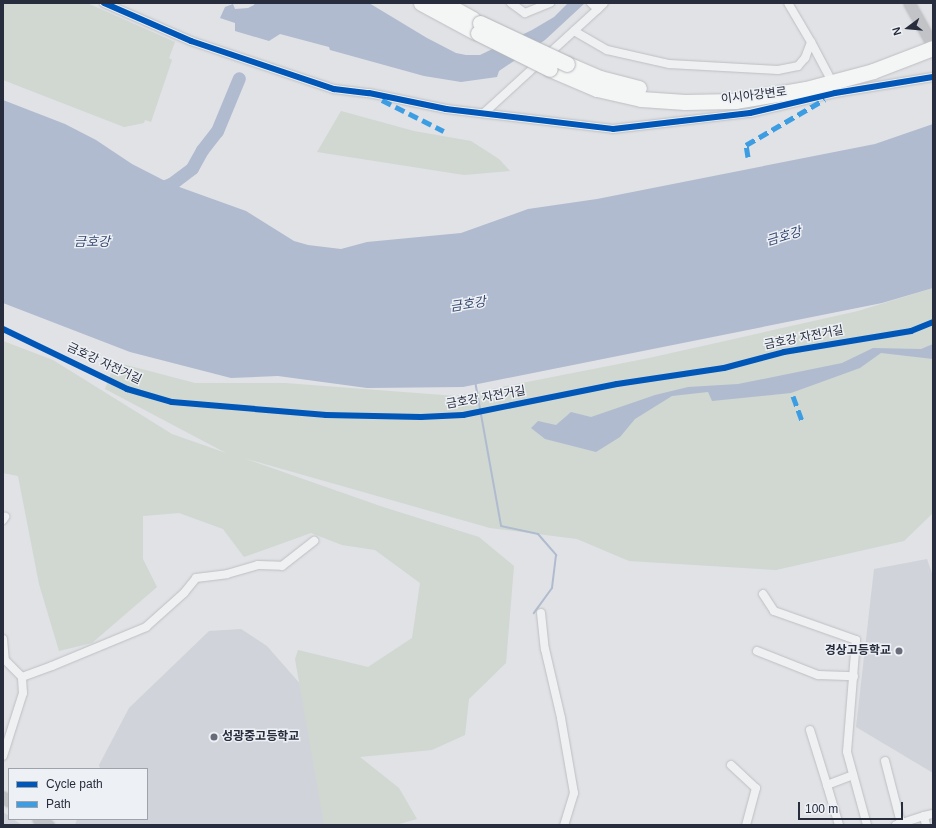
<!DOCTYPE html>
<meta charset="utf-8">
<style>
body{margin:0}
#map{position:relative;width:936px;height:828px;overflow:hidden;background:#e0e2e5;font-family:Arial,"Noto Sans KR",sans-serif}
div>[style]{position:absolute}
.built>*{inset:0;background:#d0d3d9}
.green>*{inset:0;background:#d0d8d1}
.water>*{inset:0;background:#b0bbcf}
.stream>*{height:2px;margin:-1px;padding:0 1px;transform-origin:1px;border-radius:1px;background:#b0bbcf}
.river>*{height:13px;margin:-6.5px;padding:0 6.5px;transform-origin:6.5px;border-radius:6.5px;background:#b0bbcf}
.roads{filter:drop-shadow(0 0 1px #bdbfc2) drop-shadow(0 0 1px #bdbfc2)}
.street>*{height:8px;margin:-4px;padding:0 4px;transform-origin:4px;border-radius:4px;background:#eff0f2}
.secondary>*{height:11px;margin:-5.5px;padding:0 5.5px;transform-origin:5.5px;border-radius:5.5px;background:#c1c3c7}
.highway>*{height:15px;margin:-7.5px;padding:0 7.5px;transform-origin:7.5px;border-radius:7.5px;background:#f4f5f5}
.bridges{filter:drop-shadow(0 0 1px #b3b5ba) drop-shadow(0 0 1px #b3b5ba)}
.highway-bridge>*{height:15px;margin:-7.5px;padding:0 7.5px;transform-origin:7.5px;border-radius:7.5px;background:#f4f5f5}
.quiet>*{height:5px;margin-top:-2.5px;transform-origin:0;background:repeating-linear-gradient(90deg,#3d9de3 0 10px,transparent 0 15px)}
.cycleway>*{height:6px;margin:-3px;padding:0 3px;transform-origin:3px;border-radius:3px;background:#0057b8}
.dots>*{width:11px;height:11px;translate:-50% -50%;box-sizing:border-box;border:2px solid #edf0f5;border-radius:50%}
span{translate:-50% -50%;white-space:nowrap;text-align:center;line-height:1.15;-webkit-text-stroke:3px #edf0f5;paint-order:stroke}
.street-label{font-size:12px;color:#282d3d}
.poi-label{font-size:12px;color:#282d3d;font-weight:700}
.right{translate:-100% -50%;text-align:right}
.left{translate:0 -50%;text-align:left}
.water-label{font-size:13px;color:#35476e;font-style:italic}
.frame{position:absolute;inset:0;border:4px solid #282d3d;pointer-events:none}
.legend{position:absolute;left:8px;top:768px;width:140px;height:52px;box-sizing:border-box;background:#edf0f5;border:1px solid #9ea2ab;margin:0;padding:5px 7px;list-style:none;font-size:12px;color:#282d3d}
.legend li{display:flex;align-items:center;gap:8px;height:20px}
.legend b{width:20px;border:1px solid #9ea2ab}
.north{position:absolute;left:888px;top:8px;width:40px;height:40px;-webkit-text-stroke:3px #edf0f5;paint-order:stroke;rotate:254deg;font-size:11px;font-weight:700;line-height:16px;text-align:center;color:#282d3d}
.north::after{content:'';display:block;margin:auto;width:14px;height:18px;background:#282d3d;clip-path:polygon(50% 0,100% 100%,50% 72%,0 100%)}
.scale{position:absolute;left:798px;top:802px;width:105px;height:18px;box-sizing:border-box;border:2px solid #282d3d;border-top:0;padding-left:5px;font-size:12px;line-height:14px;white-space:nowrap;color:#282d3d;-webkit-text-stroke:3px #edf0f5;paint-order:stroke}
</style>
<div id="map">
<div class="built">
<i style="clip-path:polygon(927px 559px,933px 576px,933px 773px,856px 727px,874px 569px)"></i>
<i style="clip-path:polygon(241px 629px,267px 646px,309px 694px,325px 825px,75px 825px,77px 819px,147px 819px,147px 769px,100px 769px,99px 765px,129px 708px,209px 631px)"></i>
<i style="clip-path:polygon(3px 812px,9px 816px,9px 819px,13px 819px,22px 825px,3px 825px)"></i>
</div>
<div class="green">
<i style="clip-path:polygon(3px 3px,87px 3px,175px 42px,169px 58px,172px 60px,151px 122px,145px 120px,144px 123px,124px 127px,3px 80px)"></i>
<i style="clip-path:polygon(341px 111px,414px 131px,471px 141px,499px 159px,510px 171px,464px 175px,317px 152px)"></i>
<i style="clip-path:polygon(933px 288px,933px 513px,904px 541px,776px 570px,629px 561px,577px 539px,490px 528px,243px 458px,383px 507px,479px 537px,514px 566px,506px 663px,469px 699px,465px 735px,432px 750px,360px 757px,399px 788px,417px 819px,396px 825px,324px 825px,295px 659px,298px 650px,368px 667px,412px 638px,420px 583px,375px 550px,342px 545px,311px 533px,244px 557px,223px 529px,179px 513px,143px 516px,143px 559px,157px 587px,92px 643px,59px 651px,39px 584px,18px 476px,3px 473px,3px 341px,53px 360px,172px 434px,226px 453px,105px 389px,115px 362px,195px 383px,285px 383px,456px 396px,649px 358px,858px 311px)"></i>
</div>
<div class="water">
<i style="clip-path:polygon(255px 3px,369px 3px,427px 38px,456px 53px,466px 55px,480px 55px,532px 30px,554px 17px,568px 3px,585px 3px,545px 40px,499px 71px,497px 77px,461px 82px,424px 76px,330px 50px,329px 47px,280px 34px,269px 41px,235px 31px,235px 23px,220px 18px,225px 7px,233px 4px,235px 9px,248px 8px,254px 5px)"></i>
<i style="clip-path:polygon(3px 100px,65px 124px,96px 140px,132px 164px,171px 184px,246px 211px,294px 241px,308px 245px,341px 249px,367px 242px,461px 233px,528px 209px,597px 199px,875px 144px,933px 124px,933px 288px,882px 303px,463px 387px,367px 388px,278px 376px,231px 378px,130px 352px,3px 303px)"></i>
<i style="clip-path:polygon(933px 344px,933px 359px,881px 353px,860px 368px,791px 393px,712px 401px,708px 392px,672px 396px,635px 419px,620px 437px,596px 452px,545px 439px,531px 428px,538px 421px,556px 425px,571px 412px,591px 417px,655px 395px,688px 387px,738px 384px,842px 363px,873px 348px,921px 349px)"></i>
</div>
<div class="stream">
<i style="left:475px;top:381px;width:147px;rotate:79.8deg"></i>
<i style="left:501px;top:526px;width:38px;rotate:12deg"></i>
<i style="left:538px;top:534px;width:28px;rotate:49deg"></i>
<i style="left:556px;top:555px;width:33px;rotate:97deg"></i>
<i style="left:552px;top:588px;width:31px;rotate:126deg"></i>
</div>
<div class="river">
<i style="left:155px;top:190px;width:17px;rotate:-21deg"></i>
<i style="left:171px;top:184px;width:26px;rotate:-37deg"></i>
<i style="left:192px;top:168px;width:21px;rotate:-61deg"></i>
<i style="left:202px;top:150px;width:24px;rotate:-52deg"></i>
<i style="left:217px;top:131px;width:57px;rotate:-67.5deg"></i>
</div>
<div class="roads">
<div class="street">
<i style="left:104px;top:3px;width:95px;rotate:23.6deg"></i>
<i style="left:191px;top:41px;width:151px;rotate:18.6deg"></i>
<i style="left:334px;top:89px;width:35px;rotate:7deg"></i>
<i style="left:369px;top:93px;width:79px;rotate:11.7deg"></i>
<i style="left:446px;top:109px;width:168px;rotate:6.8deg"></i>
<i style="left:613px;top:129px;width:138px;rotate:-6.7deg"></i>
<i style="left:750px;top:113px;width:87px;rotate:-13.2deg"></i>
<i style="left:835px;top:93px;width:99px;rotate:-9.3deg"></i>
<i style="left:511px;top:3px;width:17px;rotate:36deg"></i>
<i style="left:525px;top:13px;width:27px;rotate:-22deg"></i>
<i style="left:591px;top:3px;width:9px;rotate:41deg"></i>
<i style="left:598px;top:9px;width:8px;rotate:-45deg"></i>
<i style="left:574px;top:31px;width:38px;rotate:30deg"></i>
<i style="left:607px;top:50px;width:64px;rotate:12.7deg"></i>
<i style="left:669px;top:64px;width:109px;rotate:3.2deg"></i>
<i style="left:778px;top:70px;width:20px;rotate:-11deg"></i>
<i style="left:798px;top:66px;width:11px;rotate:-49deg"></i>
<i style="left:805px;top:58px;width:17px;rotate:-69deg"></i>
<i style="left:811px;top:42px;width:45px;rotate:-120.5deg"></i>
<i style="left:811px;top:42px;width:38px;rotate:62deg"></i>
<i style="left:484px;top:113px;width:154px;rotate:-42.4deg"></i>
<i style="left:3px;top:520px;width:4px;rotate:-56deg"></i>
<i style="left:763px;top:594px;width:20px;rotate:57deg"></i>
<i style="left:774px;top:611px;width:87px;rotate:19.5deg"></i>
<i style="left:856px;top:640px;width:112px;rotate:94.6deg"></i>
<i style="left:847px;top:752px;width:76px;rotate:74.7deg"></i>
<i style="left:541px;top:613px;width:36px;rotate:84deg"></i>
<i style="left:545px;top:649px;width:71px;rotate:76.9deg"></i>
<i style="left:561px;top:718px;width:76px;rotate:80.2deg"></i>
<i style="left:574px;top:793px;width:34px;rotate:107deg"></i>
<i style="left:3px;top:639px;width:21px;rotate:85deg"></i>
<i style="left:5px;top:660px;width:24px;rotate:45deg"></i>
<i style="left:757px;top:651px;width:66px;rotate:21.5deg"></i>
<i style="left:818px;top:675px;width:36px;rotate:2deg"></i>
<i style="left:810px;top:730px;width:58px;rotate:72.8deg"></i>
<i style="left:3px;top:756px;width:66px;rotate:-72.4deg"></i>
<i style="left:23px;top:693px;width:16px;rotate:-94deg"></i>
<i style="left:22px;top:677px;width:32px;rotate:-20deg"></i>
<i style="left:52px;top:666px;width:102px;rotate:-22.5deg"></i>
<i style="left:146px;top:627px;width:51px;rotate:-41.8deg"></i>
<i style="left:184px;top:593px;width:19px;rotate:-51deg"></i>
<i style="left:196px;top:578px;width:31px;rotate:-7deg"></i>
<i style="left:227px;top:574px;width:32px;rotate:-16deg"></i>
<i style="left:258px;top:565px;width:24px;rotate:2deg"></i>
<i style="left:282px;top:566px;width:41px;rotate:-38deg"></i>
<i style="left:885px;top:761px;width:64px;rotate:75.5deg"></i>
<i style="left:731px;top:765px;width:34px;rotate:43deg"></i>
<i style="left:756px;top:788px;width:38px;rotate:105deg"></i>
<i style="left:839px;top:825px;width:42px;rotate:-106.7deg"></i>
<i style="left:827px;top:785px;width:28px;rotate:-21deg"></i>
<i style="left:896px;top:825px;width:29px;rotate:-18deg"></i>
<i style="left:926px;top:825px;width:9px;rotate:-103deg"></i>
<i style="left:924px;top:816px;width:9px;rotate:-13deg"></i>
</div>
<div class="secondary">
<i style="left:909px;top:3px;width:49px;rotate:60.8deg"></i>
<i style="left:3px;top:797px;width:7px;rotate:34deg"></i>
<i style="left:38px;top:819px;width:12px;rotate:31deg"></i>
</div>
<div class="highway">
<i style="left:421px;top:3px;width:61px;rotate:28.2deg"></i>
<i style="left:444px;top:3px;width:33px;rotate:29deg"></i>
<i style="left:567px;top:64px;width:36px;rotate:23deg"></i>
<i style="left:600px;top:78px;width:40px;rotate:14.4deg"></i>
<i style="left:550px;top:69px;width:51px;rotate:23.1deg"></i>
<i style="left:597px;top:89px;width:45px;rotate:12.8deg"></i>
<i style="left:641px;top:99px;width:44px;rotate:3.9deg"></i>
<i style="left:685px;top:102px;width:50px;rotate:-1.1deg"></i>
<i style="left:735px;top:101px;width:72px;rotate:-9.6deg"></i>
<i style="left:806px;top:89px;width:69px;rotate:-15deg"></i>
<i style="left:873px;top:71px;width:64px;rotate:-21deg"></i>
</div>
</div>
<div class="bridges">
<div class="highway-bridge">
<i style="left:480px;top:23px;width:96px;rotate:25.2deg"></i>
<i style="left:478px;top:33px;width:80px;rotate:26.6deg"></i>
</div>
</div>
<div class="quiet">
<i style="left:382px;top:100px;width:69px;rotate:26.6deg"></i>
<i style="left:748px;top:157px;width:12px;rotate:-99deg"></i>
<i style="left:746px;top:145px;width:91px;rotate:-30.2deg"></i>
<i style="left:793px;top:396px;width:29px;rotate:70deg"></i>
</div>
<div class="cycleway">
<i style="left:104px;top:3px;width:95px;rotate:23.6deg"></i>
<i style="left:191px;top:41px;width:151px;rotate:18.6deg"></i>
<i style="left:334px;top:89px;width:35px;rotate:7deg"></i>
<i style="left:369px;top:93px;width:79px;rotate:11.7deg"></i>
<i style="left:446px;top:109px;width:168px;rotate:6.8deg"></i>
<i style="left:613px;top:129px;width:138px;rotate:-6.7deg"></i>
<i style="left:750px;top:113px;width:87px;rotate:-13.2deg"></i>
<i style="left:835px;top:93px;width:99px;rotate:-9.3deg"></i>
<i style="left:3px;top:329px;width:138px;rotate:25.8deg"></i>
<i style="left:127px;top:389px;width:47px;rotate:16.1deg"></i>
<i style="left:172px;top:402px;width:155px;rotate:4.8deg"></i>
<i style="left:326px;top:415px;width:95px;rotate:1.2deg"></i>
<i style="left:421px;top:417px;width:42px;rotate:-2.7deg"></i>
<i style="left:463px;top:415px;width:157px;rotate:-11.4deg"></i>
<i style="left:617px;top:384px;width:108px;rotate:-8.5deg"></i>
<i style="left:724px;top:368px;width:62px;rotate:-14.9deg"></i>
<i style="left:784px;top:352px;width:129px;rotate:-9.4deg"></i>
<i style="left:911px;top:331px;width:24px;rotate:-22deg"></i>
</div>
<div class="dots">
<i style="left:899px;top:651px;background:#686c78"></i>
<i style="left:214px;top:737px;background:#686c78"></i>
</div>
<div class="street-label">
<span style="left:754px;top:96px;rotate:-7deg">이시아강변로</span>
<span style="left:804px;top:338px;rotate:-11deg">금호강 자전거길</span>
<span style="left:104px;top:364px;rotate:25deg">금호강 자전거길</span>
<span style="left:486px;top:398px;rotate:-10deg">금호강 자전거길</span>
</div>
<div class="poi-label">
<span class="right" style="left:891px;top:651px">경상고등학교</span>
<span class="left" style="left:222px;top:737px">성광중고등학교</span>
</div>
<div class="water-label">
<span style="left:784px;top:237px;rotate:-17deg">금호강</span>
<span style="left:92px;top:242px">금호강</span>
<span style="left:468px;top:305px;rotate:-9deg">금호강</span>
</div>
<div class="frame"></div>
<ul class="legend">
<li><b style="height:5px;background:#0057b8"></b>Cycle path</li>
<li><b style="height:5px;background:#3d9de3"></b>Path</li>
</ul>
<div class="north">N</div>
<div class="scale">100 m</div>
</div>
